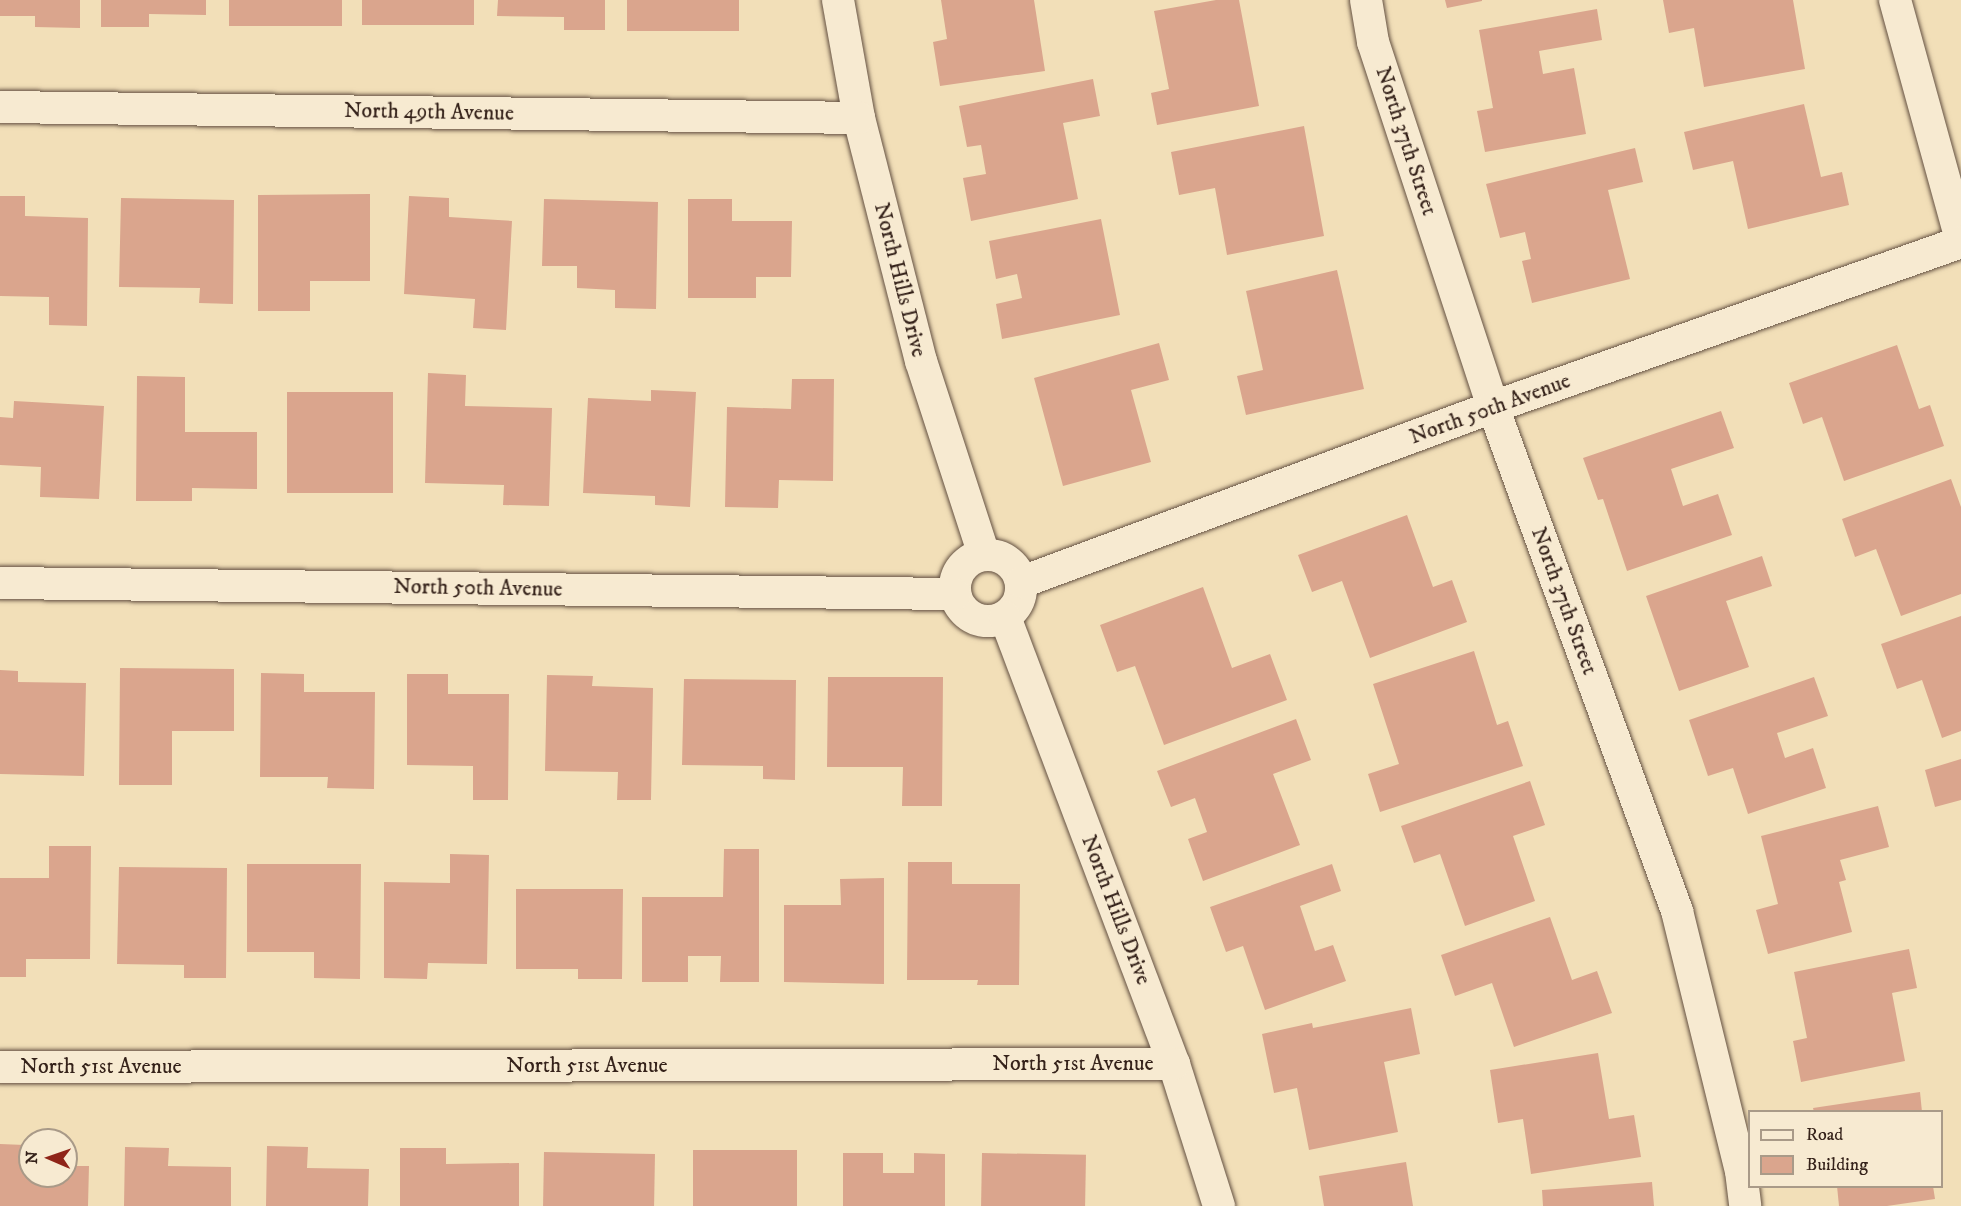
<!DOCTYPE html>
<style>
body{margin:0}
#map{position:relative;width:1961px;height:1206px;overflow:hidden;background:#f2dfb8;font-family:"IM FELL DW Pica",serif}
div>[style]{position:absolute}
.building>*{inset:0;background:#daa58d;transform-origin:0 0}
.roads{filter:drop-shadow(0 0 2px #645142) drop-shadow(0 0 2px #645142)}
.street>*{height:32px;margin:-16px;padding:0 16px;transform-origin:16px;border-radius:16px;background:#f7ead1}
.street>.ring{margin:-16px;padding:0;box-sizing:content-box;background:none;border:32px solid #f7ead1;border-radius:50%}
span{translate:-50% -50%;white-space:nowrap;text-align:center;line-height:1.15;-webkit-text-stroke:4.5px #f7ead1;paint-order:stroke}
.street-label{font-size:22px;color:#35221a}
.legend{position:absolute;left:1748px;top:1110px;width:195px;height:78px;box-sizing:border-box;background:#f7ead1;border:2px solid #a99a88;margin:0;padding:8px 10px;list-style:none;font-size:18px;color:#35221a}
.legend li{display:flex;align-items:center;gap:12px;height:30px}
.legend b{width:30px;border:2px solid #a99a88}
.north{position:absolute;left:18px;top:1128px;width:60px;height:60px;box-sizing:border-box;background:#f7ead1;border:2px solid #a99a88;border-radius:50%;rotate:272deg;font-size:16px;font-weight:700;line-height:24px;text-align:center;color:#35221a}
.north::after{content:'';display:block;margin:auto;width:21px;height:27px;background:#8f2418;clip-path:polygon(50% 0,100% 100%,50% 72%,0 100%)}
</style>
<div id="map">
<div class="building">
<i style="clip-path:polygon(0 0,80px 0,80px 28px,35px 27px,35px 16px,0 16px)"></i>
<i style="clip-path:polygon(101px 0,206px 0,206px 15px,149px 14px,149px 27px,101px 27px)"></i>
<i style="left:229px;top:0;width:113px;height:26px"></i>
<i style="left:362px;top:0;width:112px;height:25px"></i>
<i style="clip-path:polygon(498px 0,605px 0,605px 30px,564px 30px,564px 17px,497px 16px)"></i>
<i style="left:627px;top:0;width:112px;height:31px"></i>
<i style="clip-path:polygon(941px 0,1034px 0,1045px 71px,940px 86px,933px 42px,947px 39px)"></i>
<i style="clip-path:polygon(1216px 0,1239px 0,1259px 106px,1157px 125px,1151px 93px,1169px 89px,1154px 11px)"></i>
<i style="clip-path:polygon(1445px 0,1482px 0,1482px 1px,1447px 8px)"></i>
<i style="clip-path:polygon(1663px 0,1793px 0,1805px 69px,1704px 87px,1694px 28px,1669px 33px)"></i>
<i style="clip-path:polygon(1597px 9px,1602px 40px,1539px 51px,1543px 74px,1574px 68px,1586px 134px,1485px 152px,1477px 111px,1493px 108px,1479px 30px)"></i>
<i style="clip-path:polygon(1093px 79px,1100px 116px,1063px 123px,1078px 199px,971px 221px,963px 178px,986px 174px,981px 145px,967px 147px,959px 106px)"></i>
<i style="clip-path:polygon(1804px 104px,1821px 177px,1842px 172px,1849px 205px,1748px 229px,1733px 161px,1693px 170px,1684px 132px)"></i>
<i style="clip-path:polygon(1304px 126px,1324px 236px,1227px 255px,1215px 188px,1179px 195px,1171px 152px)"></i>
<i style="clip-path:polygon(1635px 148px,1643px 182px,1608px 190px,1630px 279px,1532px 303px,1522px 261px,1531px 259px,1525px 232px,1500px 238px,1486px 184px)"></i>
<i style="clip-path:polygon(370px 194px,370px 281px,310px 281px,310px 311px,258px 311px,258px 195px)"></i>
<i style="clip-path:polygon(0 196px,25px 196px,25px 216px,88px 218px,87px 326px,49px 325px,49px 297px,0 296px)"></i>
<i style="clip-path:polygon(409px 196px,449px 198px,449px 217px,512px 221px,506px 330px,473px 328px,475px 299px,404px 294px)"></i>
<i style="clip-path:polygon(121px 198px,234px 200px,233px 304px,199px 303px,200px 288px,119px 287px)"></i>
<i style="clip-path:polygon(544px 199px,658px 202px,656px 309px,615px 308px,615px 290px,577px 288px,577px 266px,542px 266px)"></i>
<i style="clip-path:polygon(688px 199px,732px 199px,732px 221px,792px 221px,791px 277px,756px 277px,756px 298px,688px 298px)"></i>
<i style="clip-path:polygon(1101px 219px,1120px 315px,1002px 339px,996px 304px,1022px 298px,1017px 274px,996px 279px,989px 241px)"></i>
<i style="clip-path:polygon(1337px 270px,1364px 389px,1246px 415px,1237px 376px,1263px 370px,1246px 291px)"></i>
<i style="clip-path:polygon(1159px 343px,1169px 380px,1131px 390px,1151px 462px,1063px 486px,1034px 378px)"></i>
<i style="clip-path:polygon(1897px 345px,1919px 409px,1930px 405px,1944px 446px,1844px 481px,1822px 417px,1803px 424px,1789px 383px)"></i>
<i style="clip-path:polygon(428px 373px,466px 375px,465px 406px,552px 408px,549px 506px,503px 505px,504px 485px,425px 483px)"></i>
<i style="clip-path:polygon(137px 376px,185px 377px,185px 432px,257px 432px,257px 489px,192px 488px,192px 501px,136px 501px)"></i>
<i style="clip-path:polygon(792px 379px,834px 379px,833px 481px,779px 480px,778px 508px,725px 507px,727px 407px,791px 409px)"></i>
<i style="clip-path:polygon(651px 390px,696px 392px,690px 507px,655px 505px,655px 496px,583px 493px,588px 398px,651px 401px)"></i>
<i style="left:287px;top:392px;width:106px;height:101px"></i>
<i style="clip-path:polygon(14px 401px,104px 406px,99px 499px,40px 497px,41px 467px,0 465px,0 417px,13px 418px)"></i>
<i style="clip-path:polygon(1721px 411px,1734px 448px,1671px 469px,1683px 506px,1718px 494px,1732px 535px,1627px 571px,1603px 499px,1598px 500px,1583px 458px)"></i>
<i style="clip-path:polygon(1951px 479px,1961px 507px,1961px 594px,1901px 616px,1876px 549px,1855px 557px,1842px 519px)"></i>
<i style="clip-path:polygon(1407px 515px,1433px 587px,1452px 580px,1467px 622px,1370px 658px,1342px 581px,1312px 592px,1298px 555px)"></i>
<i style="clip-path:polygon(1762px 556px,1772px 586px,1726px 601px,1749px 667px,1679px 691px,1646px 596px)"></i>
<i style="clip-path:polygon(1203px 587px,1232px 668px,1270px 654px,1287px 700px,1164px 745px,1135px 666px,1117px 672px,1100px 625px)"></i>
<i style="clip-path:polygon(1961px 616px,1961px 731px,1942px 738px,1922px 680px,1897px 689px,1881px 644px)"></i>
<i style="clip-path:polygon(1474px 651px,1497px 725px,1508px 721px,1523px 766px,1380px 812px,1368px 774px,1399px 764px,1373px 684px)"></i>
<i style="clip-path:polygon(120px 668px,234px 669px,234px 731px,172px 731px,172px 785px,119px 785px)"></i>
<i style="clip-path:polygon(0 670px,18px 671px,18px 682px,86px 683px,84px 776px,0 774px)"></i>
<i style="clip-path:polygon(261px 673px,304px 674px,304px 692px,375px 692px,374px 789px,327px 788px,328px 777px,260px 777px)"></i>
<i style="clip-path:polygon(407px 674px,448px 674px,448px 694px,509px 694px,508px 800px,473px 800px,473px 766px,407px 765px)"></i>
<i style="clip-path:polygon(547px 675px,593px 676px,592px 686px,653px 688px,651px 800px,617px 800px,618px 772px,545px 771px)"></i>
<i style="clip-path:polygon(828px 677px,943px 677px,942px 806px,902px 806px,903px 767px,827px 767px)"></i>
<i style="clip-path:polygon(1814px 677px,1828px 716px,1777px 733px,1785px 758px,1813px 748px,1826px 788px,1748px 814px,1733px 768px,1708px 776px,1689px 720px)"></i>
<i style="clip-path:polygon(684px 679px,796px 680px,795px 780px,763px 779px,763px 766px,682px 765px)"></i>
<i style="clip-path:polygon(1296px 719px,1311px 760px,1273px 774px,1300px 845px,1203px 881px,1188px 839px,1207px 832px,1195px 798px,1171px 807px,1157px 771px)"></i>
<i style="clip-path:polygon(1961px 759px,1961px 800px,1935px 807px,1925px 770px)"></i>
<i style="clip-path:polygon(1530px 781px,1545px 825px,1513px 836px,1535px 901px,1465px 926px,1440px 854px,1414px 863px,1401px 826px)"></i>
<i style="clip-path:polygon(1878px 806px,1889px 847px,1840px 860px,1846px 880px,1839px 882px,1852px 932px,1768px 954px,1756px 910px,1778px 904px,1761px 836px)"></i>
<i style="clip-path:polygon(49px 846px,91px 846px,90px 959px,26px 959px,26px 977px,0 977px,0 878px,49px 878px)"></i>
<i style="clip-path:polygon(724px 849px,759px 849px,759px 982px,720px 982px,721px 956px,688px 956px,688px 982px,642px 982px,642px 897px,723px 897px)"></i>
<i style="clip-path:polygon(450px 854px,489px 855px,487px 964px,428px 963px,427px 979px,384px 978px,384px 882px,450px 883px)"></i>
<i style="clip-path:polygon(908px 862px,952px 862px,952px 884px,1020px 884px,1019px 985px,977px 985px,978px 980px,907px 980px)"></i>
<i style="clip-path:polygon(247px 864px,361px 864px,360px 979px,314px 978px,314px 952px,247px 952px)"></i>
<i style="clip-path:polygon(1332px 864px,1341px 891px,1300px 906px,1315px 951px,1333px 945px,1346px 981px,1265px 1010px,1243px 946px,1226px 952px,1210px 907px)"></i>
<i style="clip-path:polygon(119px 867px,227px 868px,226px 978px,184px 978px,184px 965px,117px 964px)"></i>
<i style="clip-path:polygon(884px 878px,884px 984px,784px 982px,784px 905px,841px 905px,840px 879px)"></i>
<i style="clip-path:polygon(516px 889px,623px 889px,622px 979px,578px 979px,578px 969px,516px 969px)"></i>
<i style="clip-path:polygon(1550px 917px,1572px 980px,1597px 971px,1612px 1013px,1514px 1047px,1492px 983px,1455px 996px,1441px 955px)"></i>
<i style="clip-path:polygon(1909px 949px,1917px 988px,1892px 993px,1905px 1061px,1801px 1082px,1793px 1041px,1807px 1038px,1794px 972px)"></i>
<i style="clip-path:polygon(1411px 1008px,1420px 1054px,1384px 1062px,1398px 1132px,1309px 1150px,1297px 1088px,1274px 1093px,1262px 1034px,1312px 1023px,1313px 1028px)"></i>
<i style="clip-path:polygon(1598px 1053px,1609px 1119px,1634px 1115px,1641px 1157px,1531px 1174px,1523px 1119px,1498px 1123px,1490px 1070px)"></i>
<i style="clip-path:polygon(1920px 1092px,1922px 1112px,1814px 1112px,1813px 1108px)"></i>
<i style="clip-path:polygon(0 1144px,25px 1145px,25px 1165px,30px 1165px,30px 1176px,66px 1176px,66px 1166px,89px 1166px,88px 1206px,0 1206px)"></i>
<i style="clip-path:polygon(267px 1146px,308px 1147px,307px 1168px,369px 1169px,368px 1206px,266px 1206px)"></i>
<i style="clip-path:polygon(125px 1147px,169px 1148px,168px 1166px,231px 1167px,231px 1206px,124px 1206px)"></i>
<i style="clip-path:polygon(400px 1148px,446px 1148px,446px 1164px,519px 1163px,519px 1206px,400px 1206px)"></i>
<i style="left:693px;top:1150px;width:104px;height:56px"></i>
<i style="left:544px;top:1152px;width:111px;height:54px;rotate:1deg"></i>
<i style="clip-path:polygon(843px 1153px,883px 1153px,883px 1173px,914px 1173px,914px 1153px,945px 1154px,945px 1206px,843px 1206px)"></i>
<i style="left:982px;top:1153px;width:104px;height:53px;rotate:1deg"></i>
<i style="clip-path:polygon(1406px 1162px,1413px 1206px,1324px 1206px,1319px 1176px)"></i>
<i style="clip-path:polygon(1652px 1182px,1654px 1206px,1543px 1206px,1542px 1190px)"></i>
<i style="clip-path:polygon(1837px 1186px,1933px 1186px,1935px 1199px,1887px 1206px,1839px 1206px)"></i>
</div>
<div class="roads">
<div class="street">
<i style="left:838px;top:0;width:120px;rotate:79.9deg"></i>
<i style="left:859px;top:118px;width:251px;rotate:75.7deg"></i>
<i style="left:921px;top:361px;width:204px;rotate:72deg"></i>
<i style="left:1366px;top:0;width:43px;rotate:80.5deg"></i>
<i style="left:1373px;top:42px;width:384px;rotate:71.8deg"></i>
<i style="left:1493px;top:407px;width:537px;rotate:69.94deg"></i>
<i style="left:1677px;top:911px;width:268px;rotate:76.2deg"></i>
<i style="left:1741px;top:1171px;width:35px;rotate:83deg"></i>
<i style="left:1895px;top:0;width:249px;rotate:74.6deg"></i>
<i style="left:0;top:107px;width:859px;rotate:0.73deg"></i>
<i class="ring" style="left:955px;top:555px;width:34px;height:34px"></i>
<i style="left:1022px;top:582px;width:502px;rotate:-20.38deg"></i>
<i style="left:1493px;top:407px;width:496px;rotate:-19.4deg"></i>
<i style="left:0;top:583px;width:955px;rotate:0.66deg"></i>
<i style="left:1005px;top:617px;width:478px;rotate:69.3deg"></i>
<i style="left:1174px;top:1064px;width:149px;rotate:72.4deg"></i>
<i style="left:0;top:1067px;width:1174px;rotate:-0.15deg"></i>
</div>
</div>
<div class="street-label">
<span style="left:429px;top:112px;rotate:1deg">North 49th Avenue</span>
<span style="left:1406px;top:141px;rotate:72deg">North 37th Street</span>
<span style="left:900px;top:280px;rotate:76deg">North Hills Drive</span>
<span style="left:1490px;top:409px;rotate:-20deg">North 50th Avenue</span>
<span style="left:478px;top:588px;rotate:1deg">North 50th Avenue</span>
<span style="left:1564px;top:601px;rotate:70deg">North 37th Street</span>
<span style="left:1116px;top:910px;rotate:69deg">North Hills Drive</span>
<span style="left:1073px;top:1064px">North 51st Avenue</span>
<span style="left:587px;top:1066px">North 51st Avenue</span>
<span style="left:101px;top:1067px">North 51st Avenue</span>
</div>
<ul class="legend">
<li><b style="height:8px;background:#f7ead1"></b>Road</li>
<li><b style="height:16px;background:#daa58d"></b>Building</li>
</ul>
<div class="north">N</div>
</div>
